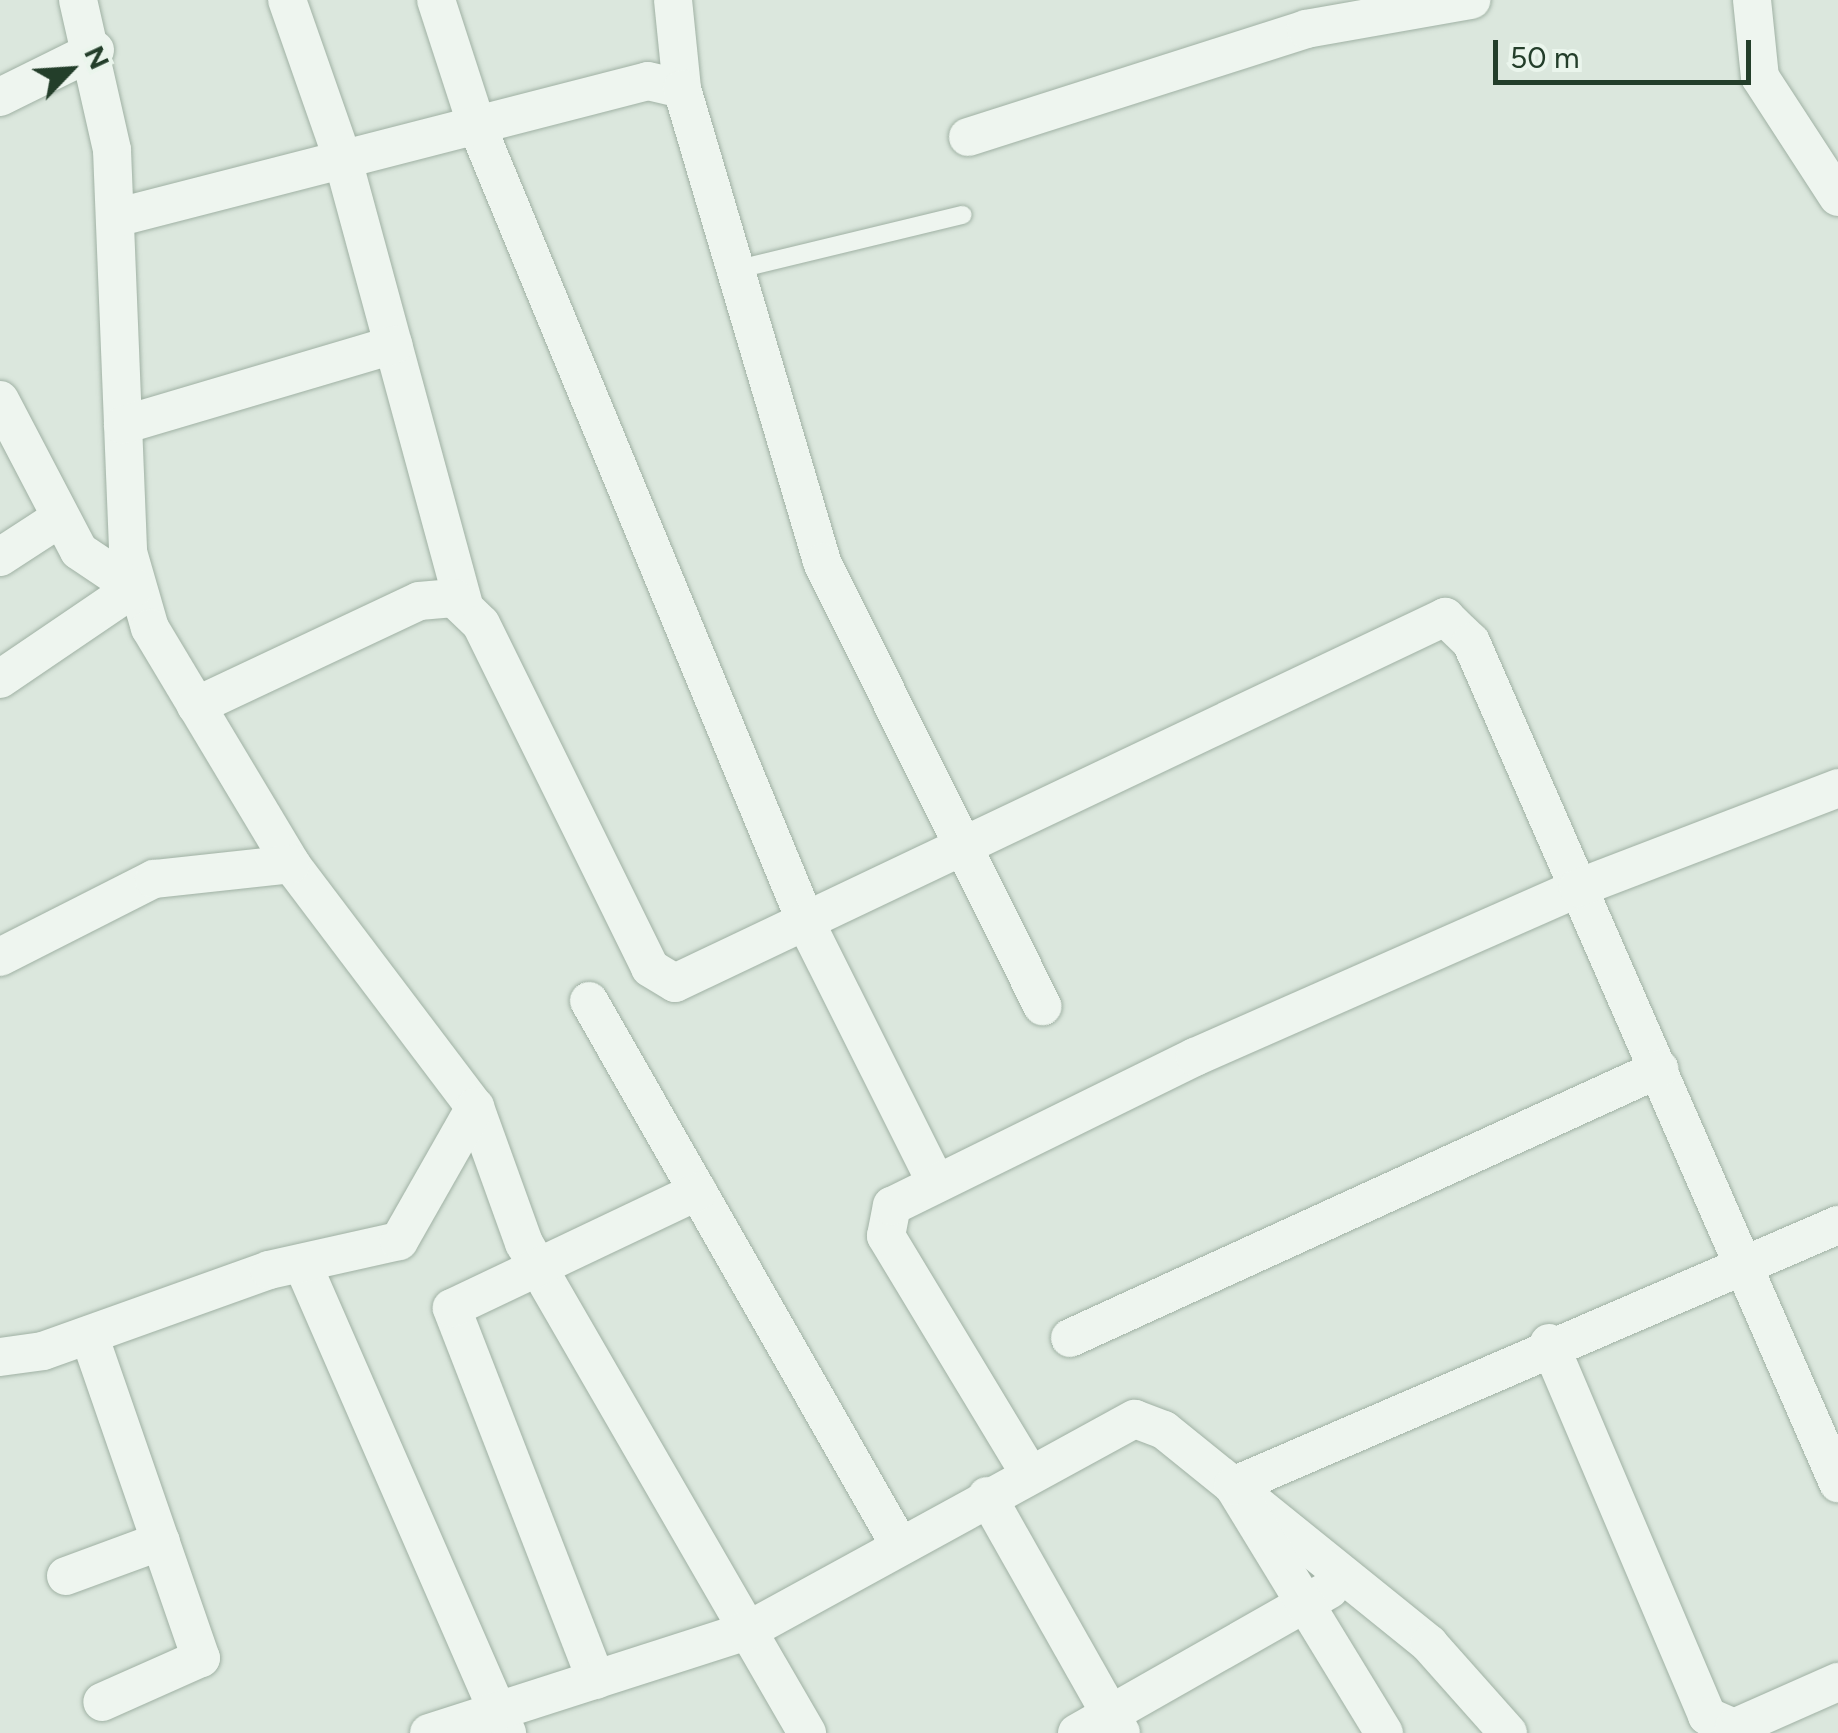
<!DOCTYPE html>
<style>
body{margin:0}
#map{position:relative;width:1838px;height:1733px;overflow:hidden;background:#dbe7dd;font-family:Figtree,sans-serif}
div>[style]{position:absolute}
.roads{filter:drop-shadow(0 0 2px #a0b1a4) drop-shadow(0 0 2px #a0b1a4)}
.lane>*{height:18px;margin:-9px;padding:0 9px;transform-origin:9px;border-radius:9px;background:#eef5ef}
.street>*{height:38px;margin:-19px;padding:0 19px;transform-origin:19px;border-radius:19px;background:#eef5ef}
span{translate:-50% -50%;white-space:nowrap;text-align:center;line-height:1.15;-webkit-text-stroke:10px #eaf5ec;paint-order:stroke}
.north{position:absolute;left:20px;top:20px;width:100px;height:100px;-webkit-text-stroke:8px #eaf5ec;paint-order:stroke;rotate:65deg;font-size:28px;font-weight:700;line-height:40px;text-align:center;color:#233e2a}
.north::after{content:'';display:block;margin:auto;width:35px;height:45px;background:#233e2a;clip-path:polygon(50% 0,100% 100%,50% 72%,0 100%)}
.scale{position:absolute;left:1493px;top:40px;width:258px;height:45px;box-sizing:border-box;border:5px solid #233e2a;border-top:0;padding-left:12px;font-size:30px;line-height:35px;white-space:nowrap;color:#233e2a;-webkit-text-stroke:8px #eaf5ec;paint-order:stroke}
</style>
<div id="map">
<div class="roads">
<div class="lane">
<i style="left:739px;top:269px;width:230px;rotate:-13.6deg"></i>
</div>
<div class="street">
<i style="left:78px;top:0;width:154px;rotate:77.2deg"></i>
<i style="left:112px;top:150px;width:402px;rotate:87.7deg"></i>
<i style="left:128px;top:552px;width:79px;rotate:73.9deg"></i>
<i style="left:150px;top:628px;width:275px;rotate:59.1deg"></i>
<i style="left:291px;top:864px;width:305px;rotate:52.9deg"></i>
<i style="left:475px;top:1107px;width:145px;rotate:70.2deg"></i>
<i style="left:524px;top:1243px;width:566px;rotate:59.99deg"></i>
<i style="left:287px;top:0;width:170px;rotate:70.7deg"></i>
<i style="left:343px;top:160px;width:459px;rotate:74.8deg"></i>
<i style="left:436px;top:0;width:133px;rotate:72deg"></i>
<i style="left:477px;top:126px;width:867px;rotate:67.55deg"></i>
<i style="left:808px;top:927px;width:284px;rotate:63.4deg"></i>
<i style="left:673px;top:0;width:89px;rotate:84.2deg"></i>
<i style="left:1752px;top:0;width:77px;rotate:84.1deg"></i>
<i style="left:1760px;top:77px;width:143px;rotate:57deg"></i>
<i style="left:0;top:97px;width:106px;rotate:-26.3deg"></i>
<i style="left:968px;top:137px;width:355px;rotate:-17.7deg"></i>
<i style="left:1306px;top:29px;width:168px;rotate:-10deg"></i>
<i style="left:115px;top:218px;width:550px;rotate:-14.42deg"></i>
<i style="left:648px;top:81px;width:35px;rotate:13deg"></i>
<i style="left:682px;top:89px;width:493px;rotate:73.5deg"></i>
<i style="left:822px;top:562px;width:496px;rotate:63.6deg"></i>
<i style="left:0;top:400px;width:170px;rotate:62.4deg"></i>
<i style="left:79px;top:551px;width:66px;rotate:33.9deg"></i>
<i style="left:123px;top:425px;width:282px;rotate:-16.5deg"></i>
<i style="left:0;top:557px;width:72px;rotate:-33deg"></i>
<i style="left:0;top:679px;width:162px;rotate:-34.2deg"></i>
<i style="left:196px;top:706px;width:246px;rotate:-25.2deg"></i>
<i style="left:419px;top:601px;width:35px;rotate:-5deg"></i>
<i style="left:454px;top:598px;width:37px;rotate:44deg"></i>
<i style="left:481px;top:624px;width:383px;rotate:63.8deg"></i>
<i style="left:650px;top:968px;width:29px;rotate:31deg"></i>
<i style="left:675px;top:983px;width:853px;rotate:-25.42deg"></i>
<i style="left:1445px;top:617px;width:36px;rotate:44deg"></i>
<i style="left:1471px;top:642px;width:918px;rotate:66.42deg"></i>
<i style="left:0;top:957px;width:173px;rotate:-26.9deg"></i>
<i style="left:154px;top:879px;width:138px;rotate:-6.2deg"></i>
<i style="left:589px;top:1001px;width:627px;rotate:60.29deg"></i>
<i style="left:302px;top:1263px;width:513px;rotate:66.43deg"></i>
<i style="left:89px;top:1335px;width:342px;rotate:70.9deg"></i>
<i style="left:201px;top:1658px;width:108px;rotate:156deg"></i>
<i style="left:1070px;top:1338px;width:648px;rotate:-24.55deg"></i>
<i style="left:1549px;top:1343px;width:405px;rotate:67deg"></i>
<i style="left:1707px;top:1716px;width:30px;rotate:24deg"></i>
<i style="left:1734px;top:1728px;width:114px;rotate:-23.9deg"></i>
<i style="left:0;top:1357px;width:43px;rotate:-7.9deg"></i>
<i style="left:43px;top:1351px;width:240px;rotate:-19.7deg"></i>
<i style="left:269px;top:1270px;width:133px;rotate:-12.6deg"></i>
<i style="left:399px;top:1241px;width:154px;rotate:-60.4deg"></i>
<i style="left:1029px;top:1473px;width:277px;rotate:-121.1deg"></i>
<i style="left:886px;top:1236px;width:31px;rotate:-79deg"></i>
<i style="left:892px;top:1206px;width:338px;rotate:-26.2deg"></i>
<i style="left:1195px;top:1057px;width:419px;rotate:-23.8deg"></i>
<i style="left:1578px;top:888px;width:279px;rotate:-21deg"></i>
<i style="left:987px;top:1496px;width:272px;rotate:60.5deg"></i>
<i style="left:66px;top:1576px;width:101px;rotate:-20.2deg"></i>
<i style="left:596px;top:1680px;width:399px;rotate:-111.2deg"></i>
<i style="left:452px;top:1308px;width:272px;rotate:-25.4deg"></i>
<i style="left:429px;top:1733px;width:334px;rotate:-17.8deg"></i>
<i style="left:747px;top:1631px;width:442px;rotate:-28.7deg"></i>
<i style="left:1135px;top:1419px;width:31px;rotate:21deg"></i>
<i style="left:1164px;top:1430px;width:341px;rotate:38.9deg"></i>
<i style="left:1429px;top:1644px;width:119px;rotate:48.4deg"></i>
<i style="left:1077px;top:1733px;width:290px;rotate:-29.6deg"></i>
<i style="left:1384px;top:1733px;width:289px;rotate:-121.4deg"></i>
<i style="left:1233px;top:1486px;width:659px;rotate:-23.34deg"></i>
</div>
</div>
<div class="north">N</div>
<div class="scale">50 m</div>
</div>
